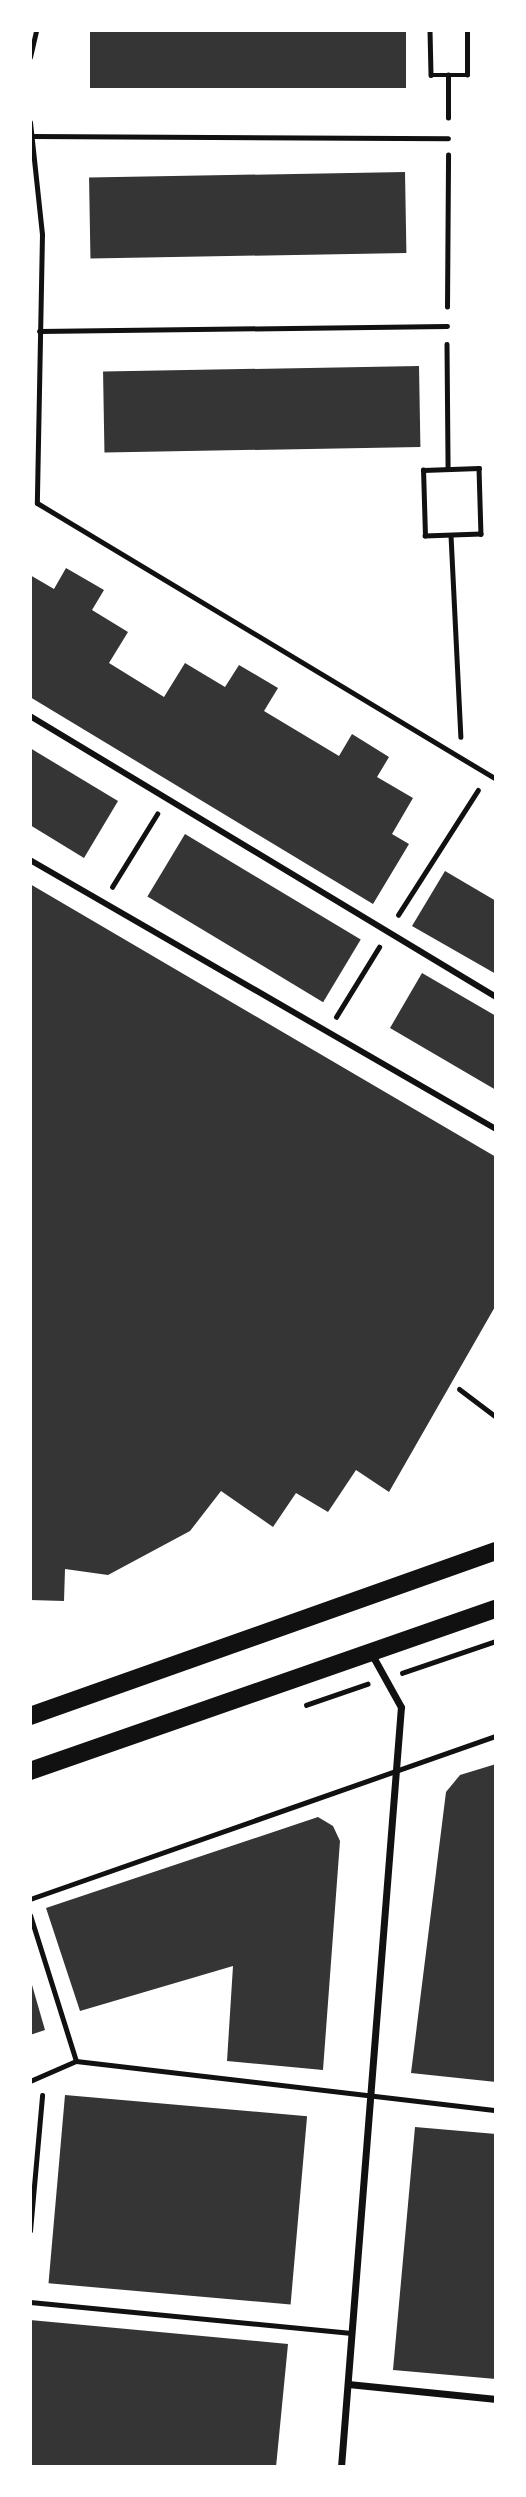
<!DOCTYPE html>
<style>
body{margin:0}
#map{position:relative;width:526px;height:2497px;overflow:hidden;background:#fff;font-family:Georgia,serif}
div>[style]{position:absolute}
.building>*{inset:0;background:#353535;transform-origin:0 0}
.path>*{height:4.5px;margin:-2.25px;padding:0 2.25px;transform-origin:2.25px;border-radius:2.25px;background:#111}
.service>*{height:5px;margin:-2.5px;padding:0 2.5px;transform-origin:2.5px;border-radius:2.5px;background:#111}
.pedestrian>*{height:6px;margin:-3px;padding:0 3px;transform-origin:3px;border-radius:3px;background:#111}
.minor>*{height:7px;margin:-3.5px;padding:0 3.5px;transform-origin:3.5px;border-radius:3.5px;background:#111}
.primary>*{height:18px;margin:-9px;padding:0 9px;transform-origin:9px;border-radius:9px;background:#111}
span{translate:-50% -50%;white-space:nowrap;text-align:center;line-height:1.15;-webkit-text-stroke:7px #fff;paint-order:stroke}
.frame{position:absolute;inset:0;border:32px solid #fff;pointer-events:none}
</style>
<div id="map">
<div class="building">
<i style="left:90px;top:30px;width:316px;height:58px"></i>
<i style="left:405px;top:172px;width:81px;height:316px;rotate:89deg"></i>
<i style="left:419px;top:366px;width:81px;height:316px;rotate:89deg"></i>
<i style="clip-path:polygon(66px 568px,104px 590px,92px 610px,128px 632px,109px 663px,164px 697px,185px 663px,225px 687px,239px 665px,278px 688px,264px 711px,339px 756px,352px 734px,389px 757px,377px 777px,413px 798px,392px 834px,409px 844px,373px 904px,30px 697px,30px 575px,54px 589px)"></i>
<i style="clip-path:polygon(30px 748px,118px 801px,84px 858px,30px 825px)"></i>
<i style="left:185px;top:834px;width:205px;height:73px;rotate:31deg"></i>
<i style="clip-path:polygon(445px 871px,496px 901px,496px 974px,412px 926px)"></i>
<i style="clip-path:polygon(30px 884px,496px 1157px,496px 1305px,389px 1492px,356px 1470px,328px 1512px,296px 1493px,273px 1527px,221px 1491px,190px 1531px,108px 1575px,65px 1569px,64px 1601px,30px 1600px)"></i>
<i style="clip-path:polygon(422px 973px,496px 1016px,496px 1090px,390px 1028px)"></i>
<i style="clip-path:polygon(496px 1764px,496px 2082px,411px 2073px,446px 1792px,460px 1775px)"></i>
<i style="clip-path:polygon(318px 1817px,333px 1826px,340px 1841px,323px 2070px,227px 2061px,233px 1966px,80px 2011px,46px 1908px)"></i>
<i style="clip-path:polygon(30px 1978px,45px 2030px,30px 2035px)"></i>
<i style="left:65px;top:2095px;width:243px;height:189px;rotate:5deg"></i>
<i style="clip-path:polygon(415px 2127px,496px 2134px,496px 2379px,393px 2370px)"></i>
<i style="clip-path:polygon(30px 2320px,288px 2344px,276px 2467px,30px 2467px)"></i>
</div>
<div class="path">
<i style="left:430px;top:30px;width:45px;rotate:88.7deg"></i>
<i style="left:431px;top:75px;width:36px"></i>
<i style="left:467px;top:75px;width:45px;rotate:-90deg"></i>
<i style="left:448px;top:118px;width:43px;rotate:-90deg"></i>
<i style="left:447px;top:307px;width:152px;rotate:-89.6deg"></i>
<i style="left:447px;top:344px;width:125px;rotate:89.5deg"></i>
<i style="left:479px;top:468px;width:66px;rotate:88.3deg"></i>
<i style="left:481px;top:534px;width:56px;rotate:178deg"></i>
<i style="left:425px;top:536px;width:66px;rotate:-91.7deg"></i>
<i style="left:423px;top:470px;width:56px;rotate:-2deg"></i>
<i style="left:451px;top:535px;width:202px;rotate:87.2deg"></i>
<i style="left:112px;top:887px;width:86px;rotate:-58.3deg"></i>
<i style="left:398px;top:915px;width:148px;rotate:-57.4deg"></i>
<i style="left:336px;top:1017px;width:82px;rotate:-58.4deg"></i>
<i style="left:402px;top:1673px;width:99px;rotate:-18.8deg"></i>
<i style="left:306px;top:1705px;width:65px;rotate:-19deg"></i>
<i style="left:30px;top:2231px;width:136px;rotate:-84.9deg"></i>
</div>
<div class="service">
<i style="left:30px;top:57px;width:28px;rotate:-77deg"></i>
<i style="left:30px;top:122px;width:113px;rotate:83.9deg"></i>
<i style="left:42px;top:234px;width:269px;rotate:91.1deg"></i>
<i style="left:37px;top:503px;width:536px;rotate:31.02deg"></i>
<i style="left:31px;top:136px;width:417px;rotate:0.3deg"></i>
<i style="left:39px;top:331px;width:408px;rotate:-0.7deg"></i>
<i style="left:459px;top:1389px;width:46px;rotate:37.1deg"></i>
<i style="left:30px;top:1899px;width:494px;rotate:-19.3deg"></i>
<i style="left:30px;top:1915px;width:153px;rotate:72.5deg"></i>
<i style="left:30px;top:2081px;width:50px;rotate:-23.5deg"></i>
<i style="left:76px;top:2061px;width:423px;rotate:6.7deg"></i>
<i style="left:30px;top:2302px;width:323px;rotate:5.5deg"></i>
</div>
<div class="pedestrian">
<i style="left:30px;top:716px;width:544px;rotate:31.09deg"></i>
<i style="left:30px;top:860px;width:538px;rotate:30deg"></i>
</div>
<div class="minor">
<i style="left:348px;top:2384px;width:149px;rotate:5.8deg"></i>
<i style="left:341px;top:2467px;width:762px;rotate:-85.49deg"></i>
<i style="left:401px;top:1707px;width:62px;rotate:-119.1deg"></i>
</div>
<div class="primary">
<i style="left:30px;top:1716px;width:494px;rotate:-19.5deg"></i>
<i style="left:30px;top:1771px;width:493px;rotate:-19.2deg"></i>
</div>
<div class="frame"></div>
</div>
